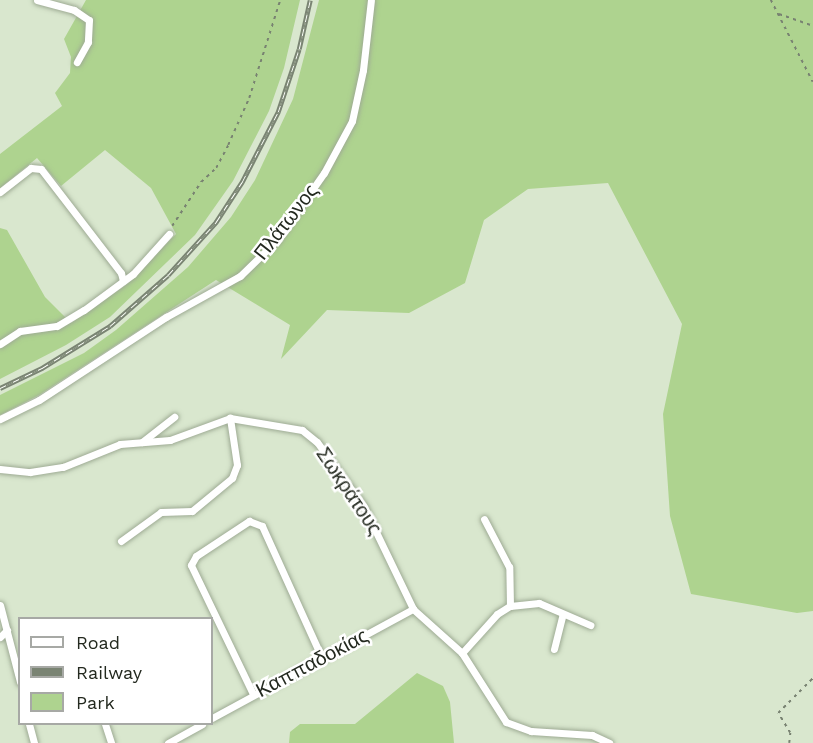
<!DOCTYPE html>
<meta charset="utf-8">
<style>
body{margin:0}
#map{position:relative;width:813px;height:743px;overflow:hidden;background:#d9e7ce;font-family:"Work Sans",sans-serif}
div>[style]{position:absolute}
.green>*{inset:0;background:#aed38f}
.path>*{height:1.5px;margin-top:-0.75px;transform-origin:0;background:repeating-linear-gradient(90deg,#788271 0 3px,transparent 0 7.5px)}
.roads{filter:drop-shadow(0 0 2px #9eab94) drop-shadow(0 0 2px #9eab94)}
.street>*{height:7px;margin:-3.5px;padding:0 3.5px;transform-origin:3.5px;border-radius:3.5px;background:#fff}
.rail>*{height:4.5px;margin-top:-2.25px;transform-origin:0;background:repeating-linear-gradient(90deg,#fff 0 7px,#7a8473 0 14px);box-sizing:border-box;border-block:2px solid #7a8473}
span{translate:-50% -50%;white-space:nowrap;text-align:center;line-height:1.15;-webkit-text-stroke:5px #fff;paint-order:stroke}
.street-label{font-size:20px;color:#23291f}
.legend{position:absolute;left:18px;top:617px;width:195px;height:108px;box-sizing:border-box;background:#fff;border:2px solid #a7a9a5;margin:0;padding:8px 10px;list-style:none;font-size:18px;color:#23291f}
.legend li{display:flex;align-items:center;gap:12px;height:30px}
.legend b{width:30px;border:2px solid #a7a9a5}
</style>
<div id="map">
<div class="green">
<i style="clip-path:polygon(86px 0,300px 0,284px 68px,269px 111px,233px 181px,195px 235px,110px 317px,66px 345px,0 379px,0 228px,7px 230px,45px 297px,71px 323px,126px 285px,176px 234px,151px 188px,105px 150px,61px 186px,37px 158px,0 188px,0 154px,62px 106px,55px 93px,70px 73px,71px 57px,64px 39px)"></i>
<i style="clip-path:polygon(319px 0,813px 0,813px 611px,797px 613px,691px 594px,670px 516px,663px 414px,682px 324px,608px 183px,528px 189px,484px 220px,465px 283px,409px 313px,327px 310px,281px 359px,290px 325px,216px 280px,39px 395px,0 415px,0 395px,84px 353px,116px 330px,188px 267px,231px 217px,255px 180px,293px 99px)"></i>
<i style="clip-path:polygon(417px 673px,443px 686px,450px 702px,454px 743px,289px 743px,290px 732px,300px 724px,355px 724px)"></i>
</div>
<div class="path">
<i style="left:771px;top:0;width:92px;rotate:62.9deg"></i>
<i style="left:779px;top:14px;width:36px;rotate:19deg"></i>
<i style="left:172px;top:226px;width:53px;rotate:-56.6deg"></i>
<i style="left:201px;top:182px;width:21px;rotate:-43deg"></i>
<i style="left:216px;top:168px;width:26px;rotate:-62deg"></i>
<i style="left:228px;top:145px;width:51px;rotate:-65.9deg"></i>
<i style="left:249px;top:98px;width:103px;rotate:-72.4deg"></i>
<i style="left:789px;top:743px;width:10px;rotate:-84deg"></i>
<i style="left:790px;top:733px;width:23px;rotate:-121deg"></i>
<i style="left:778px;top:713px;width:49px;rotate:-45deg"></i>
</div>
<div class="roads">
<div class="street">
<i style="left:37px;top:0;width:38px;rotate:15deg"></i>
<i style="left:74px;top:10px;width:18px;rotate:34deg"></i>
<i style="left:89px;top:20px;width:22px;rotate:93deg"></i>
<i style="left:88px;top:42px;width:23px;rotate:119deg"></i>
<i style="left:0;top:192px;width:39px;rotate:-38deg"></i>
<i style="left:31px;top:168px;width:10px;rotate:6deg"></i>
<i style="left:41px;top:169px;width:131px;rotate:52.4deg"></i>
<i style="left:121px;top:273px;width:8px;rotate:76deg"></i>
<i style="left:0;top:344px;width:24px;rotate:-33deg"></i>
<i style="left:20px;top:331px;width:37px;rotate:-8deg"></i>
<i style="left:57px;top:326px;width:31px;rotate:-31deg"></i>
<i style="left:84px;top:310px;width:61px;rotate:-36.3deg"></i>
<i style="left:133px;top:274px;width:54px;rotate:-48deg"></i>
<i style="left:0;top:419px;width:43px;rotate:-26deg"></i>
<i style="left:39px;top:400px;width:152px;rotate:-33.2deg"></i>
<i style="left:166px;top:317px;width:85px;rotate:-29deg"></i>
<i style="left:240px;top:276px;width:52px;rotate:-44.2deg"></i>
<i style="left:277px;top:240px;width:82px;rotate:-55deg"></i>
<i style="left:324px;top:173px;width:59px;rotate:-61.7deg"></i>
<i style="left:352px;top:121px;width:52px;rotate:-77.8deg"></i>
<i style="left:363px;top:70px;width:70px;rotate:-83.5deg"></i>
<i style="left:142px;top:442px;width:41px;rotate:-38deg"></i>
<i style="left:0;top:469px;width:30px;rotate:6deg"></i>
<i style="left:30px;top:472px;width:33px;rotate:-9deg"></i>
<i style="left:63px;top:467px;width:61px;rotate:-22deg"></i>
<i style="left:120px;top:444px;width:50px;rotate:-4.6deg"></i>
<i style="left:170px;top:440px;width:64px;rotate:-20.1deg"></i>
<i style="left:230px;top:418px;width:73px;rotate:9.5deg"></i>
<i style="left:302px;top:430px;width:19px;rotate:39deg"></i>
<i style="left:317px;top:442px;width:80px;rotate:54.1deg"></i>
<i style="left:364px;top:507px;width:113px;rotate:64.3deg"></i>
<i style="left:413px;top:609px;width:66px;rotate:41.9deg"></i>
<i style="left:462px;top:653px;width:82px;rotate:57.5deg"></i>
<i style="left:506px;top:722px;width:27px;rotate:20deg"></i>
<i style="left:531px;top:731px;width:61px;rotate:3.8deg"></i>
<i style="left:592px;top:735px;width:19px;rotate:25deg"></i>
<i style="left:121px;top:541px;width:49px;rotate:-35.9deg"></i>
<i style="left:161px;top:512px;width:31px;rotate:-2deg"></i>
<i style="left:192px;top:511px;width:52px;rotate:-39.5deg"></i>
<i style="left:232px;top:478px;width:14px;rotate:-69deg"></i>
<i style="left:237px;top:465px;width:48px;rotate:-98.5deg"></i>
<i style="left:0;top:605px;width:80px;rotate:75.4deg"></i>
<i style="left:510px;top:606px;width:29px;rotate:-6deg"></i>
<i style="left:539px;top:603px;width:56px;rotate:23.3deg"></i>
<i style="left:0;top:637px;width:10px;rotate:-45deg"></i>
<i style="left:554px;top:649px;width:36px;rotate:-76deg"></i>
<i style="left:462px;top:653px;width:52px;rotate:-48.1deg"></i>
<i style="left:497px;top:614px;width:15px;rotate:-32deg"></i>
<i style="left:510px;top:606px;width:39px;rotate:-91deg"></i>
<i style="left:509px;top:567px;width:54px;rotate:-117.5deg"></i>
<i style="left:253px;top:694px;width:143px;rotate:-115.7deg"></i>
<i style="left:191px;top:565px;width:10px;rotate:-61deg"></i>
<i style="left:196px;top:556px;width:64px;rotate:-33.4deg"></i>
<i style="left:249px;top:521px;width:14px;rotate:21deg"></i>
<i style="left:262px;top:526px;width:145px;rotate:65.6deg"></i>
<i style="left:212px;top:718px;width:229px;rotate:-28.5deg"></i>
<i style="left:29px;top:724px;width:20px;rotate:75deg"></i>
<i style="left:105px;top:724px;width:20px;rotate:72deg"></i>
<i style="left:168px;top:743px;width:39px;rotate:-29deg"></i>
</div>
</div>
<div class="rail">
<i style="left:0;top:388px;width:47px;rotate:-25.5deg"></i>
<i style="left:42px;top:368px;width:80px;rotate:-31.7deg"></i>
<i style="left:110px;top:326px;width:77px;rotate:-41.3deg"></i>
<i style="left:168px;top:275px;width:72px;rotate:-47.8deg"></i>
<i style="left:216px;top:222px;width:48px;rotate:-57deg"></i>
<i style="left:242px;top:182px;width:79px;rotate:-62.8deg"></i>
<i style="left:278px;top:112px;width:66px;rotate:-71.6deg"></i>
<i style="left:299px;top:49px;width:50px;rotate:-77.3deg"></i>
</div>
<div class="street-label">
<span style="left:286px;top:222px;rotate:-52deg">Πλάτωνος</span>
<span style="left:349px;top:491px;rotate:56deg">Σωκράτους</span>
<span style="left:312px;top:663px;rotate:-28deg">Καππαδοκίας</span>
</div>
<ul class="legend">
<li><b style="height:8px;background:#fff"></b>Road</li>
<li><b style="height:8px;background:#7a8473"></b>Railway</li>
<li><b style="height:16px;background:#aed38f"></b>Park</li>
</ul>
</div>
